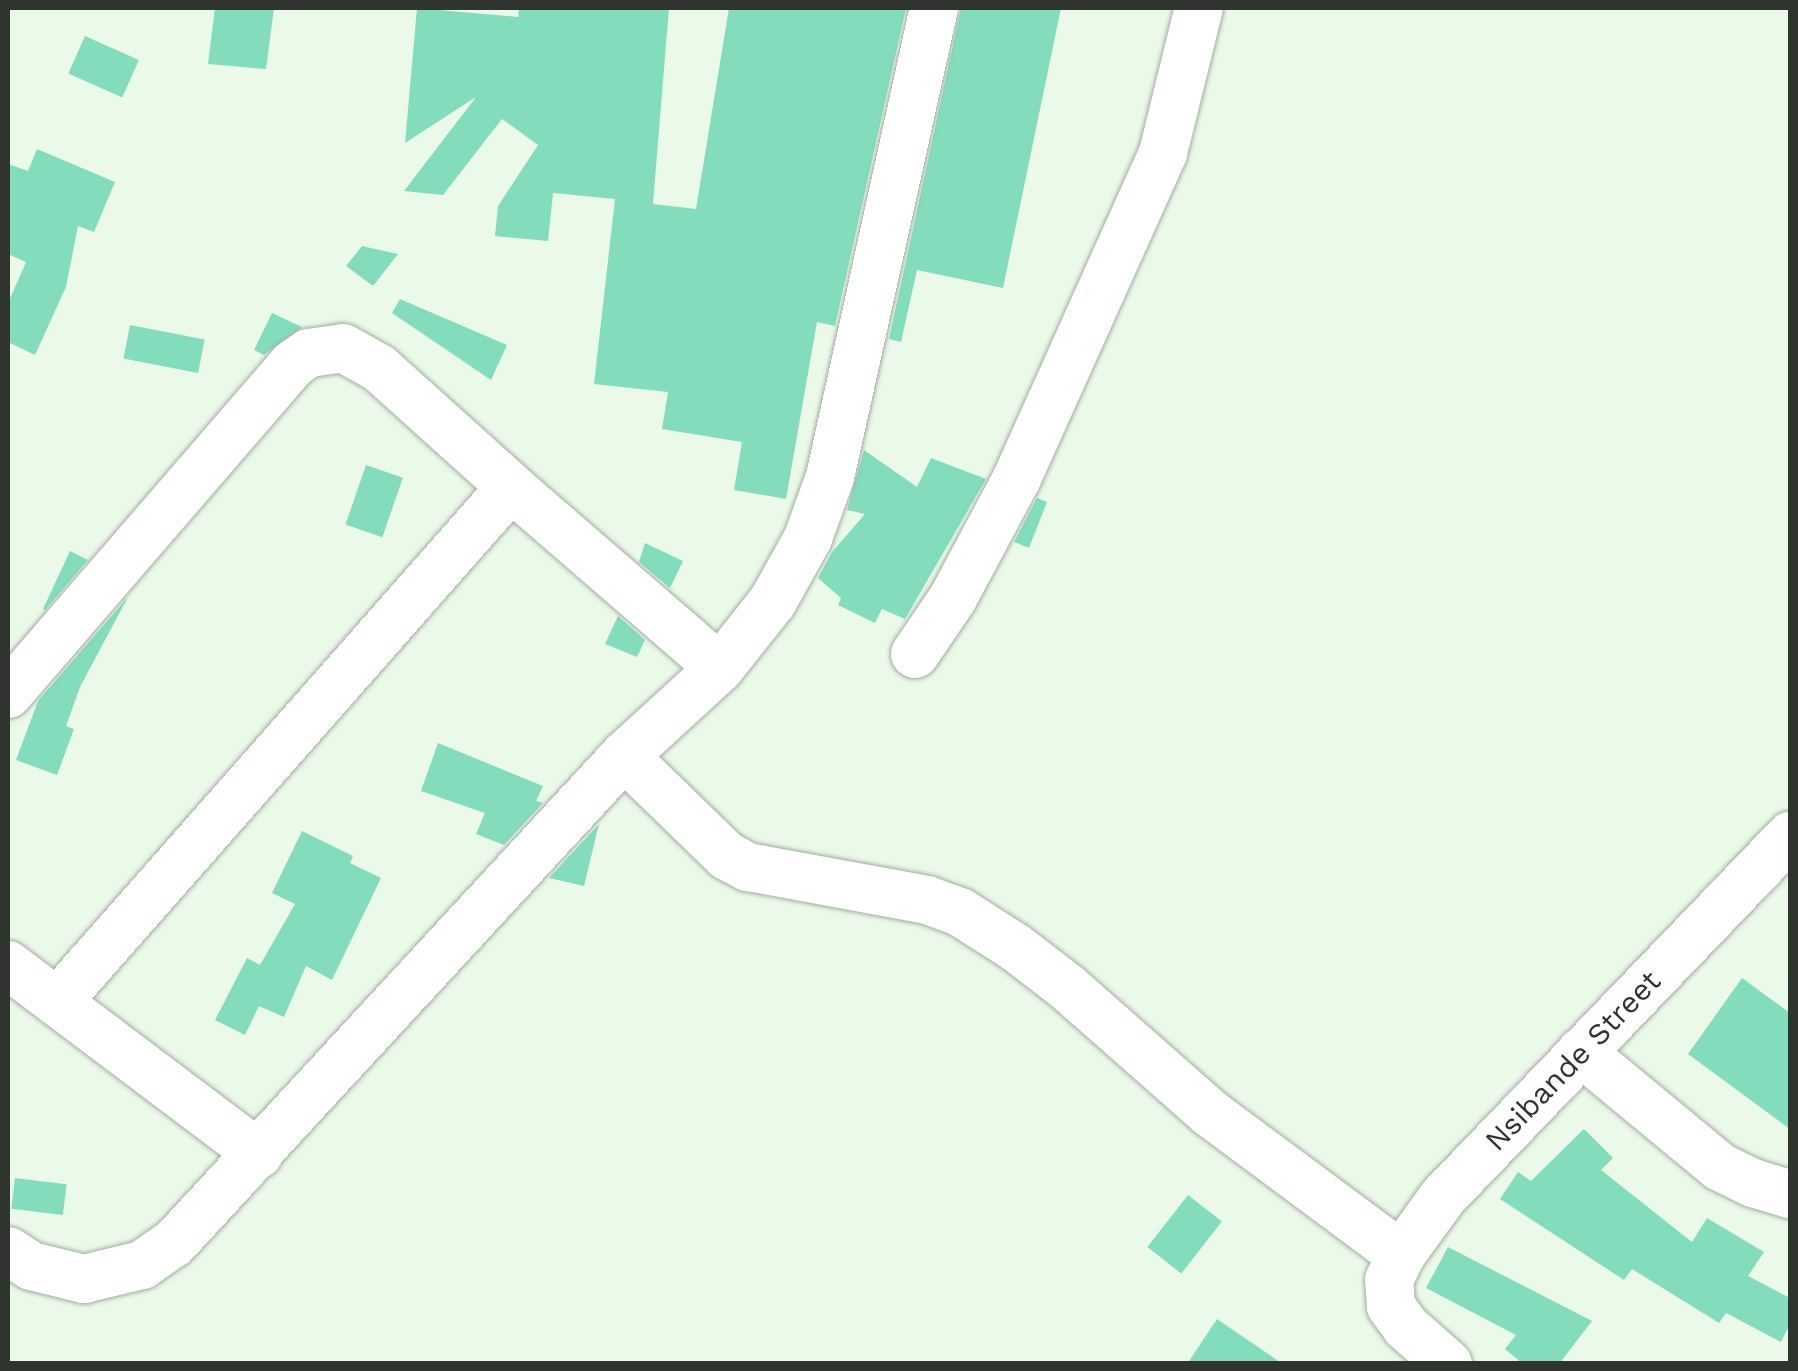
<!DOCTYPE html>
<style>
body{margin:0}
#map{position:relative;width:1798px;height:1371px;overflow:hidden;background:#ebf9e9;font-family:"Work Sans",sans-serif}
div>[style]{position:absolute}
.building>*{inset:0;background:#83ddbd;transform-origin:0 0}
.roads{filter:drop-shadow(0 0 2px #a0ae9e) drop-shadow(0 0 2px #a0ae9e)}
.minor>*{height:48px;margin:-24px;padding:0 24px;transform-origin:24px;border-radius:24px;background:#fff}
span{translate:-50% -50%;white-space:nowrap;text-align:center;line-height:1.15;-webkit-text-stroke:8px #fff;paint-order:stroke}
.street-label{font-size:30px;color:#2f352e}
.frame{position:absolute;inset:0;border:10px solid #2f352e;pointer-events:none}
</style>
<div id="map">
<div class="building">
<i style="clip-path:polygon(215px 8px,274px 8px,266px 69px,208px 64px)"></i>
<i style="clip-path:polygon(417px 8px,518px 17px,519px 8px,669px 8px,653px 204px,696px 209px,729px 8px,906px 8px,835px 326px,817px 322px,786px 499px,734px 490px,742px 442px,662px 429px,668px 392px,594px 384px,615px 199px,553px 193px,548px 241px,495px 236px,498px 206px,538px 145px,502px 119px,443px 195px,404px 191px,476px 97px,405px 143px)"></i>
<i style="clip-path:polygon(961px 8px,1061px 8px,1003px 288px,917px 270px,901px 342px,889px 339px)"></i>
<i style="left:85px;top:36px;width:59px;height:41px;rotate:24deg"></i>
<i style="clip-path:polygon(37px 149px,115px 182px,94px 232px,78px 226px,66px 287px,35px 355px,8px 342px,8px 303px,26px 262px,8px 254px,8px 164px,28px 171px)"></i>
<i style="clip-path:polygon(362px 246px,398px 254px,373px 286px,346px 266px)"></i>
<i style="clip-path:polygon(400px 299px,507px 345px,491px 380px,392px 313px)"></i>
<i style="clip-path:polygon(272px 313px,302px 327px,264px 355px,254px 350px)"></i>
<i style="left:130px;top:325px;width:76px;height:34px;rotate:11deg"></i>
<i style="clip-path:polygon(864px 450px,917px 487px,931px 458px,986px 479px,905px 619px,882px 609px,875px 623px,838px 605px,841px 598px,818px 578px,832px 552px,865px 514px,847px 510px)"></i>
<i style="left:366px;top:465px;width:39px;height:63px;rotate:19deg"></i>
<i style="clip-path:polygon(1037px 498px,1047px 502px,1029px 548px,1014px 542px)"></i>
<i style="clip-path:polygon(645px 543px,683px 561px,670px 588px,639px 562px)"></i>
<i style="clip-path:polygon(70px 551px,88px 560px,45px 610px,43px 609px)"></i>
<i style="clip-path:polygon(128px 597px,80px 687px,66px 726px,74px 729px,57px 775px,16px 760px,38px 701px)"></i>
<i style="clip-path:polygon(618px 616px,645px 640px,637px 657px,605px 644px)"></i>
<i style="clip-path:polygon(438px 743px,543px 786px,536px 801px,543px 803px,504px 845px,476px 834px,485px 813px,421px 791px)"></i>
<i style="clip-path:polygon(599px 824px,584px 886px,549px 878px)"></i>
<i style="clip-path:polygon(302px 831px,353px 856px,350px 863px,381px 878px,332px 980px,306px 966px,284px 1017px,259px 1006px,245px 1035px,215px 1020px,247px 958px,260px 965px,295px 904px,272px 893px)"></i>
<i style="clip-path:polygon(1742px 978px,1790px 1013px,1790px 1129px,1688px 1054px)"></i>
<i style="clip-path:polygon(1584px 1129px,1613px 1158px,1601px 1170px,1692px 1242px,1707px 1218px,1764px 1252px,1748px 1276px,1790px 1298px,1790px 1324px,1781px 1342px,1726px 1313px,1719px 1323px,1632px 1269px,1624px 1280px,1500px 1199px,1518px 1172px,1531px 1181px)"></i>
<i style="left:15px;top:1178px;width:52px;height:31px;rotate:7deg"></i>
<i style="left:1188px;top:1195px;width:43px;height:66px;rotate:38deg"></i>
<i style="clip-path:polygon(1448px 1247px,1592px 1321px,1559px 1364px,1523px 1364px,1505px 1349px,1516px 1335px,1426px 1288px)"></i>
<i style="clip-path:polygon(1217px 1319px,1283px 1364px,1187px 1364px)"></i>
</div>
<div class="roads">
<div class="minor">
<i style="left:915px;top:654px;width:68px;rotate:-55.8deg"></i>
<i style="left:953px;top:598px;width:136px;rotate:-61.9deg"></i>
<i style="left:1017px;top:478px;width:356px;rotate:-65.8deg"></i>
<i style="left:1163px;top:153px;width:149px;rotate:-76.1deg"></i>
<i style="left:8px;top:694px;width:436px;rotate:-49.2deg"></i>
<i style="left:293px;top:364px;width:19px;rotate:-35deg"></i>
<i style="left:309px;top:353px;width:34px;rotate:-8deg"></i>
<i style="left:343px;top:348px;width:41px;rotate:29.1deg"></i>
<i style="left:379px;top:368px;width:178px;rotate:42deg"></i>
<i style="left:624px;top:756px;width:144px;rotate:44.2deg"></i>
<i style="left:727px;top:856px;width:24px;rotate:28deg"></i>
<i style="left:748px;top:867px;width:182px;rotate:10.4deg"></i>
<i style="left:927px;top:900px;width:35px;rotate:20deg"></i>
<i style="left:960px;top:912px;width:65px;rotate:32.5deg"></i>
<i style="left:1015px;top:947px;width:66px;rotate:37.6deg"></i>
<i style="left:1067px;top:987px;width:191px;rotate:41.4deg"></i>
<i style="left:1210px;top:1113px;width:238px;rotate:36.6deg"></i>
<i style="left:8px;top:965px;width:314px;rotate:37deg"></i>
<i style="left:58px;top:1001px;width:685px;rotate:-48.61deg"></i>
<i style="left:511px;top:487px;width:276px;rotate:40.9deg"></i>
<i style="left:1581px;top:1052px;width:180px;rotate:39.6deg"></i>
<i style="left:1720px;top:1167px;width:37px;rotate:26deg"></i>
<i style="left:1753px;top:1183px;width:39px;rotate:17deg"></i>
<i style="left:8px;top:1251px;width:27px;rotate:33deg"></i>
<i style="left:31px;top:1266px;width:55px;rotate:13.8deg"></i>
<i style="left:84px;top:1279px;width:60px;rotate:-13.6deg"></i>
<i style="left:142px;top:1265px;width:39px;rotate:-35deg"></i>
<i style="left:174px;top:1243px;width:663px;rotate:-47.26deg"></i>
<i style="left:624px;top:756px;width:130px;rotate:-42.5deg"></i>
<i style="left:720px;top:668px;width:85px;rotate:-51.7deg"></i>
<i style="left:773px;top:601px;width:72px;rotate:-60.9deg"></i>
<i style="left:808px;top:538px;width:65px;rotate:-70.2deg"></i>
<i style="left:830px;top:477px;width:480px;rotate:-77.5deg"></i>
<i style="left:1448px;top:1364px;width:56px;rotate:-138.6deg"></i>
<i style="left:1406px;top:1327px;width:26px;rotate:-126deg"></i>
<i style="left:1391px;top:1306px;width:26px;rotate:-94deg"></i>
<i style="left:1389px;top:1280px;width:28px;rotate:-64deg"></i>
<i style="left:1401px;top:1255px;width:72px;rotate:-54.1deg"></i>
<i style="left:1443px;top:1197px;width:501px;rotate:-46.13deg"></i>
</div>
</div>
<div class="street-label">
<span style="left:1573px;top:1061px;rotate:-46deg">Nsibande Street</span>
</div>
<div class="frame"></div>
</div>
